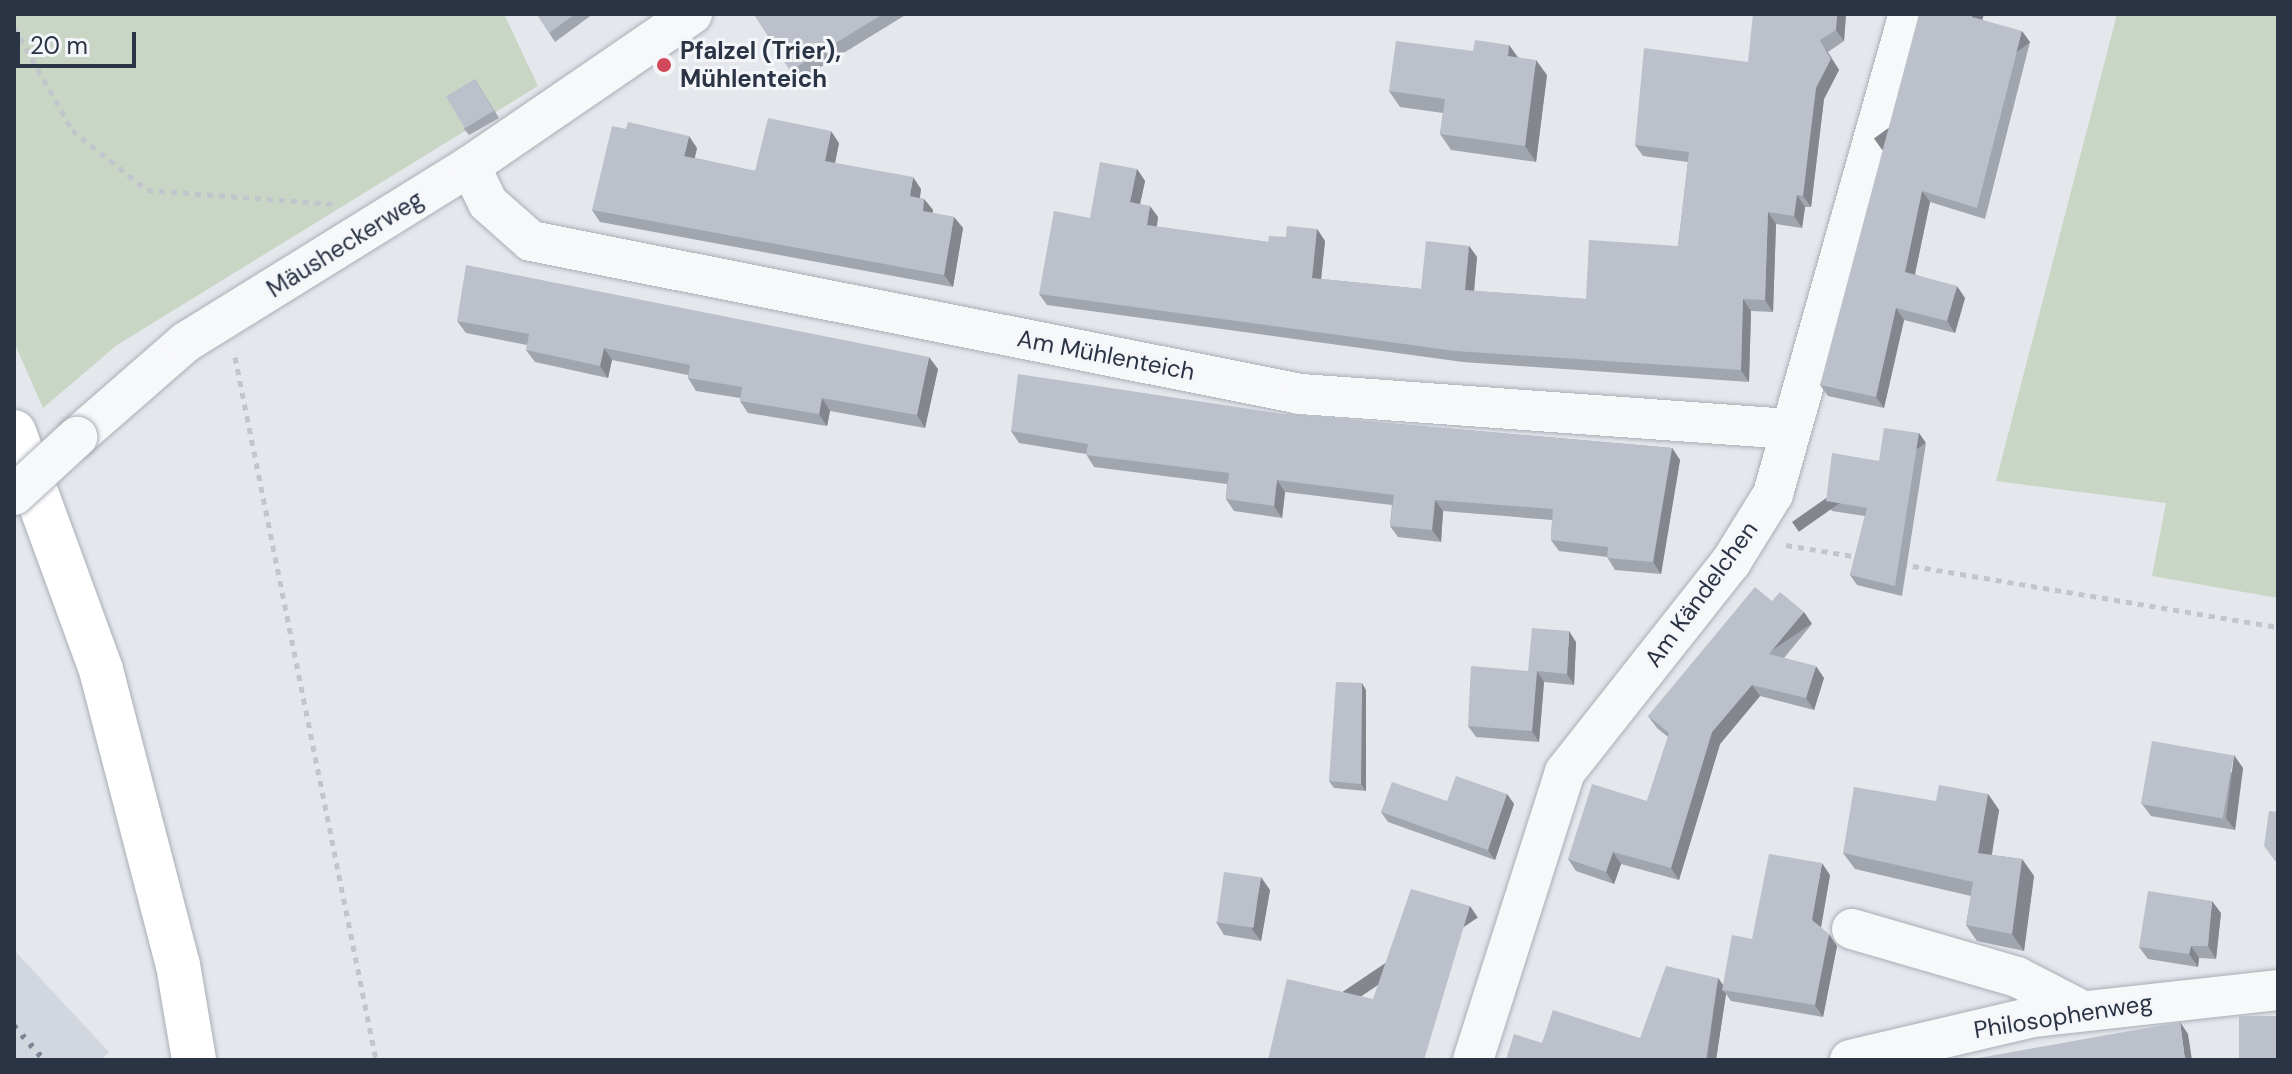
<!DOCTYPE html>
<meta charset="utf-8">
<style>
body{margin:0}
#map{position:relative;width:2292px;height:1074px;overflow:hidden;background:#e4e7ec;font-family:"DM Sans",sans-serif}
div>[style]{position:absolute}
.built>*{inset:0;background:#d2d6de}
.green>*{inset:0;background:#c9d6c5}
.path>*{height:5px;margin-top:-2.5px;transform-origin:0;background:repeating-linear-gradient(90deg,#c2c5cb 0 6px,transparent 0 12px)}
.roads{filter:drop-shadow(0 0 2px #a9aeb7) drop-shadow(0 0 2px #a9aeb7)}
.minor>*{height:40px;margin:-20px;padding:0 20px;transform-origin:20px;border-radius:20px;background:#f7f8fa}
.major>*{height:44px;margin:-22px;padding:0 22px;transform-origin:22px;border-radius:22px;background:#fff}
.rail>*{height:6px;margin-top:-3px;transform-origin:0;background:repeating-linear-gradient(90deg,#7d8696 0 4px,transparent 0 12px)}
.bridges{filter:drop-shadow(0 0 2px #a9aeb7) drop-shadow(0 0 2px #a9aeb7)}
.minor-bridge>*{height:40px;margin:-20px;padding:0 20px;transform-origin:20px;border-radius:20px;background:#f7f8fa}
.wall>*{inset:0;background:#a1a5ae}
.shaded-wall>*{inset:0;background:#83868d;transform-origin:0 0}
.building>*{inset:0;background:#bbc0ca;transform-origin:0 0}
.dots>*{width:22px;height:22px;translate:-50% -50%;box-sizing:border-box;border:4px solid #f4f6f9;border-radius:50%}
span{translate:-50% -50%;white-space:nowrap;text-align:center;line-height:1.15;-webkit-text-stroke:6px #f4f6f9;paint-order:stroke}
.poi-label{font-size:24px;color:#2b3445;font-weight:700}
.left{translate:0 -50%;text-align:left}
.street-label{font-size:24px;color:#2b3445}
.frame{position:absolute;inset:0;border:16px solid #2b3445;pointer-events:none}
.scale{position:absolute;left:16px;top:32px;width:120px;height:36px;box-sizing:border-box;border:4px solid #2b3445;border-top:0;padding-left:10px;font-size:24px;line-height:28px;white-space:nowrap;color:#2b3445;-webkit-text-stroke:6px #f4f6f9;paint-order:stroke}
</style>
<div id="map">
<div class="built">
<i style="clip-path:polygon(14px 950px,109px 1052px,100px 1060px,14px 1060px)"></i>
</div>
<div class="green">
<i style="clip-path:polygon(14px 14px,504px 14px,538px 86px,117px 345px,43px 408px,14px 342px)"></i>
<i style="clip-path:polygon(2117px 14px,2278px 14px,2278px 598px,2152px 576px,2166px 503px,1996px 481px)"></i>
</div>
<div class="path">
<i style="left:14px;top:27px;width:118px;rotate:60.6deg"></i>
<i style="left:72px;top:130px;width:96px;rotate:38.7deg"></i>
<i style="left:147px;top:190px;width:188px;rotate:4.3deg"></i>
<i style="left:235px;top:357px;width:717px;rotate:78.66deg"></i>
<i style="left:1786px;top:545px;width:74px;rotate:9.3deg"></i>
<i style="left:1901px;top:564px;width:382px;rotate:9.5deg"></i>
</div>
<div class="roads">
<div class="minor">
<i style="left:470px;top:166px;width:41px;rotate:64.1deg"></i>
<i style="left:488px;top:203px;width:57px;rotate:41.5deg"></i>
<i style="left:531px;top:241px;width:785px;rotate:11.24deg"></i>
<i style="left:1301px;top:394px;width:487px;rotate:4.1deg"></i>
<i style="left:77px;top:437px;width:145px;rotate:-41.1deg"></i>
<i style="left:186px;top:342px;width:334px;rotate:-31.8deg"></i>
<i style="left:470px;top:166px;width:269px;rotate:-34.4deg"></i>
<i style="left:1852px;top:929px;width:172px;rotate:16.2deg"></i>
<i style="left:2017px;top:977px;width:72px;rotate:27.3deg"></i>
<i style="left:1473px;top:1060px;width:302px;rotate:-72.3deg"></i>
<i style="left:1565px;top:772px;width:268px;rotate:-51.7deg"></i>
<i style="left:1731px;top:562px;width:80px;rotate:-58.3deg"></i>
<i style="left:1773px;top:494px;width:499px;rotate:-74.2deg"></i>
<i style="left:1850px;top:1060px;width:189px;rotate:-13.2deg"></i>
<i style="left:2034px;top:1017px;width:245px;rotate:-6.3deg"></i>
</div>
<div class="major">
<i style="left:14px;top:432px;width:253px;rotate:69.9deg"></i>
<i style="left:101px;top:670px;width:305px;rotate:75.4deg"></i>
<i style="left:178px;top:965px;width:96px;rotate:80.4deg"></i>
</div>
</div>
<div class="rail">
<i style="left:14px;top:1026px;width:45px;rotate:48.6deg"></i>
</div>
<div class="bridges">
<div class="minor-bridge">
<i style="left:14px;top:495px;width:86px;rotate:-42.6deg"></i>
</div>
</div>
<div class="wall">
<i style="clip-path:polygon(537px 14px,593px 14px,555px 42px)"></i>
<i style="clip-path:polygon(754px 14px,907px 14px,798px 81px)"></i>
<i style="clip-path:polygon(1846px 14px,1844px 41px,1828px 52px,1839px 70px,1824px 99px,1811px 207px,1805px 207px,1802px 228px,1776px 224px,1773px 312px,1751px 311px,1749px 382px,1463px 362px,1047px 305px,1039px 294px,1090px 218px,1137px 169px,1145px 181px,1140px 204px,1158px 217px,1157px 227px,1268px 242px,1317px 229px,1325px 241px,1321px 279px,1421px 289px,1469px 246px,1477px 257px,1474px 291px,1586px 299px,1678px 246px,1688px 162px,1643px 156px,1635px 145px,1748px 62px)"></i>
<i style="clip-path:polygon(1982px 20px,2030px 42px,1985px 219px,1930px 202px,1915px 274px,1965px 298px,1955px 333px,1904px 320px,1884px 408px,1828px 396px,1820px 385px)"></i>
<i style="clip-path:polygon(1509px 45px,1518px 57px,1547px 75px,1536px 162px,1451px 150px,1440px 134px,1443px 113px,1400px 107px,1389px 91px,1473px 51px)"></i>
<i style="clip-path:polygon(475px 79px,499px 118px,469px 135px,464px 129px)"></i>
<i style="clip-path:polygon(839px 143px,835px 163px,921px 189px,920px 198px,924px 199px,933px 210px,932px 213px,954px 217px,963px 228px,953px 287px,600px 222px,592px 210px,697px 148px,695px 158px,755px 171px)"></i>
<i style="clip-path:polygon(457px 321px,938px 369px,925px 428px,830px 411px,827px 426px,748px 413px,740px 401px,740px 398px,696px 391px,688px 378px,688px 375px,612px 360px,608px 378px,535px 362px,526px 350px,527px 345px,466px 333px)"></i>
<i style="clip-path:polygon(1283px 414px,1672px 448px,1680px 460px,1661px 574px,1615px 570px,1607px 557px,1559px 551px,1551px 540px,1552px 520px,1443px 511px,1441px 542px,1398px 537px,1390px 526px,1392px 505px,1285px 492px,1282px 518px,1234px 511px,1226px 499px,1227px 484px,1094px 467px,1086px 454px,1019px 443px,1011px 431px)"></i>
<i style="clip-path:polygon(1926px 443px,1902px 596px,1857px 585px,1850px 575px,1865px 516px,1832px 511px,1826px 501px,1879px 461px)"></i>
<i style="clip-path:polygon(1772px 601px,1812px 624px,1784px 658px,1824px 678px,1814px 710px,1760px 696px,1720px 744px,1679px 880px,1621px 864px,1614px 884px,1576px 871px,1568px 859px,1647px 801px,1668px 737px,1657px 728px,1648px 716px)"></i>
<i style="clip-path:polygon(1576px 642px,1574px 685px,1544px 682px,1539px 742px,1476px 737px,1468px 726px,1528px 671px)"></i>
<i style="clip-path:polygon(1366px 690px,1366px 791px,1334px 788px,1329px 781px)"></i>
<i style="clip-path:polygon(2243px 768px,2235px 830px,2151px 816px,2142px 804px)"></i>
<i style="clip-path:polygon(1507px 794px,1514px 804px,1495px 860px,1388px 822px,1381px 812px)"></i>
<i style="clip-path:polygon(1988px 794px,1999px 810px,1992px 855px,2022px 859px,2034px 876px,2024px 951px,1977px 941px,1966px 925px,1971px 896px,1855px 869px,1843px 853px,1936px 801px)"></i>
<i style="clip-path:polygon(1830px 875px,1821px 928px,1837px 946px,1823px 1017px,1731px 1001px,1726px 994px,1716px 1060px,1506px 1060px,1542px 1043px,1640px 1038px,1718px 978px,1723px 985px,1752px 939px)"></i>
<i style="clip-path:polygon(1270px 890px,1261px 941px,1224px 935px,1216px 922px)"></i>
<i style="clip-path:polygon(2221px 913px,2216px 959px,2199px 958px,2198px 967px,2148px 959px,2139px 947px)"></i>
</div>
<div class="shaded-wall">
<i style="clip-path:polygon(1837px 14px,1846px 14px,1844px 41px,1836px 30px)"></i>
<i style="clip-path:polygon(1972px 14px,1984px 14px,1980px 28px,1972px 17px)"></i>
<i style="left:2022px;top:31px;width:14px;height:183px;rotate:54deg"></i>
<i style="clip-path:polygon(1820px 40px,1839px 70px,1824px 99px,1811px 207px,1803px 196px)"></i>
<i style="clip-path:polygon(1509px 45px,1520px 61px,1508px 56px)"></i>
<i style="clip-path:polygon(1536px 60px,1547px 75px,1536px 162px,1525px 146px)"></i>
<i style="clip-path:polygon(831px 131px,839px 143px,833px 173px,825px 161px)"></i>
<i style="clip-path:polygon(689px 136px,697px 148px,692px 167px,684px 156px)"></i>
<i style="clip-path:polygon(1137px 169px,1145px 181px,1138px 213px,1130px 202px)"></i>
<i style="clip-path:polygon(913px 177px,921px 189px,918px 207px,910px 196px)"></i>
<i style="clip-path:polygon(1922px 191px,1930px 202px,1913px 283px,1905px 272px)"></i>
<i style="clip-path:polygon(1797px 195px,1805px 207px,1802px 228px,1794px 216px)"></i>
<i style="clip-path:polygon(924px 199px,933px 210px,931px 223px,923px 211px)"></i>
<i style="clip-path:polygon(1150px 206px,1158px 217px,1155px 237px,1147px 225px)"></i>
<i style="clip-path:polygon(1768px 212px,1776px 224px,1773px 312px,1765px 300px)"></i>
<i style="clip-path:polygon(954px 217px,963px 228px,953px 287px,944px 275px)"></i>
<i style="clip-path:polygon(1317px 229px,1325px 241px,1320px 290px,1312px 278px)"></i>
<i style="clip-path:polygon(1469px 246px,1477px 257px,1473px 302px,1465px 290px)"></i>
<i style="clip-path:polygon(1957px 286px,1965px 298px,1955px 333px,1947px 321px)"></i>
<i style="clip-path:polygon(1743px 299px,1751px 311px,1749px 382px,1741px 370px)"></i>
<i style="clip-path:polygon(1896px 308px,1904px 320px,1884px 408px,1876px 397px)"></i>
<i style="clip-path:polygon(604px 348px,612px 360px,608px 378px,600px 366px)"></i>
<i style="clip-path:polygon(929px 357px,938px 369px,925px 428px,917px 415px)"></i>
<i style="clip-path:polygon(822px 398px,830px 411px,827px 426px,819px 414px)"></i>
<i style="left:1919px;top:433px;width:12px;height:155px;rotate:55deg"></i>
<i style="clip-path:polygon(1672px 448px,1680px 460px,1661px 574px,1653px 562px)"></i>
<i style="clip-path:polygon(1277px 480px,1285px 492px,1282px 518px,1274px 506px)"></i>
<i style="clip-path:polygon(1435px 500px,1443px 511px,1441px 542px,1432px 530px)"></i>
<i style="left:1804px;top:612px;width:14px;height:55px;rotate:56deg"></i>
<i style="clip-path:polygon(1569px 631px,1576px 642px,1574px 685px,1567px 674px)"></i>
<i style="clip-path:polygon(1816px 666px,1824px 678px,1814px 710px,1806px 698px)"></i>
<i style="clip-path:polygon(1537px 671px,1544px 682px,1539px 742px,1532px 731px)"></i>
<i style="clip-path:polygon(1362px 683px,1366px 690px,1366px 791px,1361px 784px)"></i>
<i style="clip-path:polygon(1752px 685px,1760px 696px,1720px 744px,1679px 880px,1671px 868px,1712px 732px)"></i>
<i style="clip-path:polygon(2234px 755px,2243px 768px,2235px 830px,2226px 818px)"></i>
<i style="clip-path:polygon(1507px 794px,1514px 804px,1495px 860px,1488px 850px)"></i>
<i style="clip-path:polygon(1988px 794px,1999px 810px,1989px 869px,1978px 853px)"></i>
<i style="clip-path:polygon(1613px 852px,1621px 864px,1614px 884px,1606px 872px)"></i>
<i style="clip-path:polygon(2022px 859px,2034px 876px,2024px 951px,2012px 934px)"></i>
<i style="clip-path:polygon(1822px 863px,1830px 875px,1820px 932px,1812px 920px)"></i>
<i style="clip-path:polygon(1261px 877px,1270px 890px,1261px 941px,1252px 929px)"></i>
<i style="clip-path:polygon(2212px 901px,2221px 913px,2216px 959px,2208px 946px)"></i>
<i style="left:1470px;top:906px;width:14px;height:161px;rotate:56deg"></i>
<i style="clip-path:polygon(1829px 934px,1837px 946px,1823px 1017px,1815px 1005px)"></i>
<i style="clip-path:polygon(2191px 946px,2199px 958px,2198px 967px,2189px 954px)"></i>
<i style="clip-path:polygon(1718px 978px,1726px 989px,1722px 990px,1726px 994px,1716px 1060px,1707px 1060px)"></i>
<i style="clip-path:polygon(2180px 1022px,2188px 1034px,2192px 1060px,2185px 1060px)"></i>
</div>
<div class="building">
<i style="clip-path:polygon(537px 14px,575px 14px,549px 33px)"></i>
<i style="clip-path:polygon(754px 14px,883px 14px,790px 71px)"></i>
<i style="clip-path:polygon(1753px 14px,1837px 14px,1836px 30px,1820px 40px,1831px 59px,1816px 88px,1803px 196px,1797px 195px,1794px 216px,1768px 212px,1765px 300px,1743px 299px,1741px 370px,1455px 351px,1039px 294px,1054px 211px,1090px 218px,1100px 162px,1137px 169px,1130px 202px,1150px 206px,1147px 225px,1268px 242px,1269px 236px,1286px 237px,1287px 226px,1317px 229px,1312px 278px,1421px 289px,1426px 241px,1469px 246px,1465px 290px,1586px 299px,1589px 240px,1678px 246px,1689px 152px,1635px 145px,1644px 48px,1748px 62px)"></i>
<i style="clip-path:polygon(1919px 14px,1972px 14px,1972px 17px,2022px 31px,1977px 208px,1922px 191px,1905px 272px,1957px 286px,1947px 321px,1896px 308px,1876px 397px,1820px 385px)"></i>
<i style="clip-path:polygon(1475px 40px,1509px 45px,1508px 56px,1536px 60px,1525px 146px,1440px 134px,1445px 99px,1389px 91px,1396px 41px,1473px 51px)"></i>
<i style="left:475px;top:79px;width:37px;height:34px;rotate:59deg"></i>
<i style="clip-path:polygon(768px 118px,831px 131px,825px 161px,913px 177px,910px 196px,924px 199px,923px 211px,954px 217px,944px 275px,592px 210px,612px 126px,626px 129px,628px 122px,689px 136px,684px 156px,755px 171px)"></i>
<i style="clip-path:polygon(466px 265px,929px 357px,917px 415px,822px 398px,819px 414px,740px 401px,742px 387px,688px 378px,690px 365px,604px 348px,600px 366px,526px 350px,529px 334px,457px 321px)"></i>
<i style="clip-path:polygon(1018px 374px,1283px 414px,1672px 448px,1653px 562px,1607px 558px,1608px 547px,1551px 540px,1553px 509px,1435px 500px,1432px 530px,1390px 526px,1394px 495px,1277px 480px,1274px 506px,1226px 499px,1229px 473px,1086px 455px,1088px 444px,1011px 431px)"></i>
<i style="clip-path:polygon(1884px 428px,1919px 433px,1895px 586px,1850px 575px,1867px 508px,1826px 501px,1832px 453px,1879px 461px)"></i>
<i style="clip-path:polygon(1755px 587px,1772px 601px,1780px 592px,1804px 612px,1769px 654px,1816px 666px,1806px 698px,1752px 685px,1712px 732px,1671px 868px,1613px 852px,1606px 872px,1568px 859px,1592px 784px,1647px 801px,1669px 733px,1648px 716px)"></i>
<i style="clip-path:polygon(1532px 628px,1569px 631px,1567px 674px,1537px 671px,1532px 731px,1468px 726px,1471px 666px,1528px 671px)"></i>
<i style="clip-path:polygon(1336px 682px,1362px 683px,1361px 784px,1329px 781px)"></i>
<i style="left:2152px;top:741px;width:83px;height:64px;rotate:10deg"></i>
<i style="clip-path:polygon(1456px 776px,1507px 794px,1488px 850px,1381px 812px,1392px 782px,1447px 801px)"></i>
<i style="clip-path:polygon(1939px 785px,1988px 794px,1978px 853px,2022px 859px,2012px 934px,1966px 925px,1973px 882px,1843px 853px,1854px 787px,1936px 801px)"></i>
<i style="clip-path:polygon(2269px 811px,2278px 812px,2278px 861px,2275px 861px,2264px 846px)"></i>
<i style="clip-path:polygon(1769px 854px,1822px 863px,1812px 920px,1829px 934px,1815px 1005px,1722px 990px,1732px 935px,1752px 939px)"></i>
<i style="left:1224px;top:872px;width:37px;height:51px;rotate:8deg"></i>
<i style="clip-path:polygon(1411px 889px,1470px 906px,1424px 1060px,1268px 1060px,1287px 979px,1373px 999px)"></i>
<i style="clip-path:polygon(2148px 891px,2212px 901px,2208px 946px,2191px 946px,2189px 954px,2139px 947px)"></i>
<i style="clip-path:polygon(1666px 966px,1718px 978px,1706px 1059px,1709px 1060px,1506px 1060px,1514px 1034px,1542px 1043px,1553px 1010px,1640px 1038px)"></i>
<i style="left:2278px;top:1016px;width:44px;height:39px;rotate:90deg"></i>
<i style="clip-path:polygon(2180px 1022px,2185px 1060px,1967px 1060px)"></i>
</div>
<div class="dots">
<i style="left:664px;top:65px;background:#d1495b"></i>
</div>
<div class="poi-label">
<span class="left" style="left:680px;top:65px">Pfalzel (Trier),<br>Mühlenteich</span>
</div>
<div class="street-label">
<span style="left:345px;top:244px;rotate:-32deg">Mäusheckerweg</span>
<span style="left:1106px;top:355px;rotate:11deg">Am Mühlenteich</span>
<span style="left:1701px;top:594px;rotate:-54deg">Am Kändelchen</span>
<span style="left:2063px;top:1016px;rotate:-9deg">Philosophenweg</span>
</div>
<div class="frame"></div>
<div class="scale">20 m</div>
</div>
